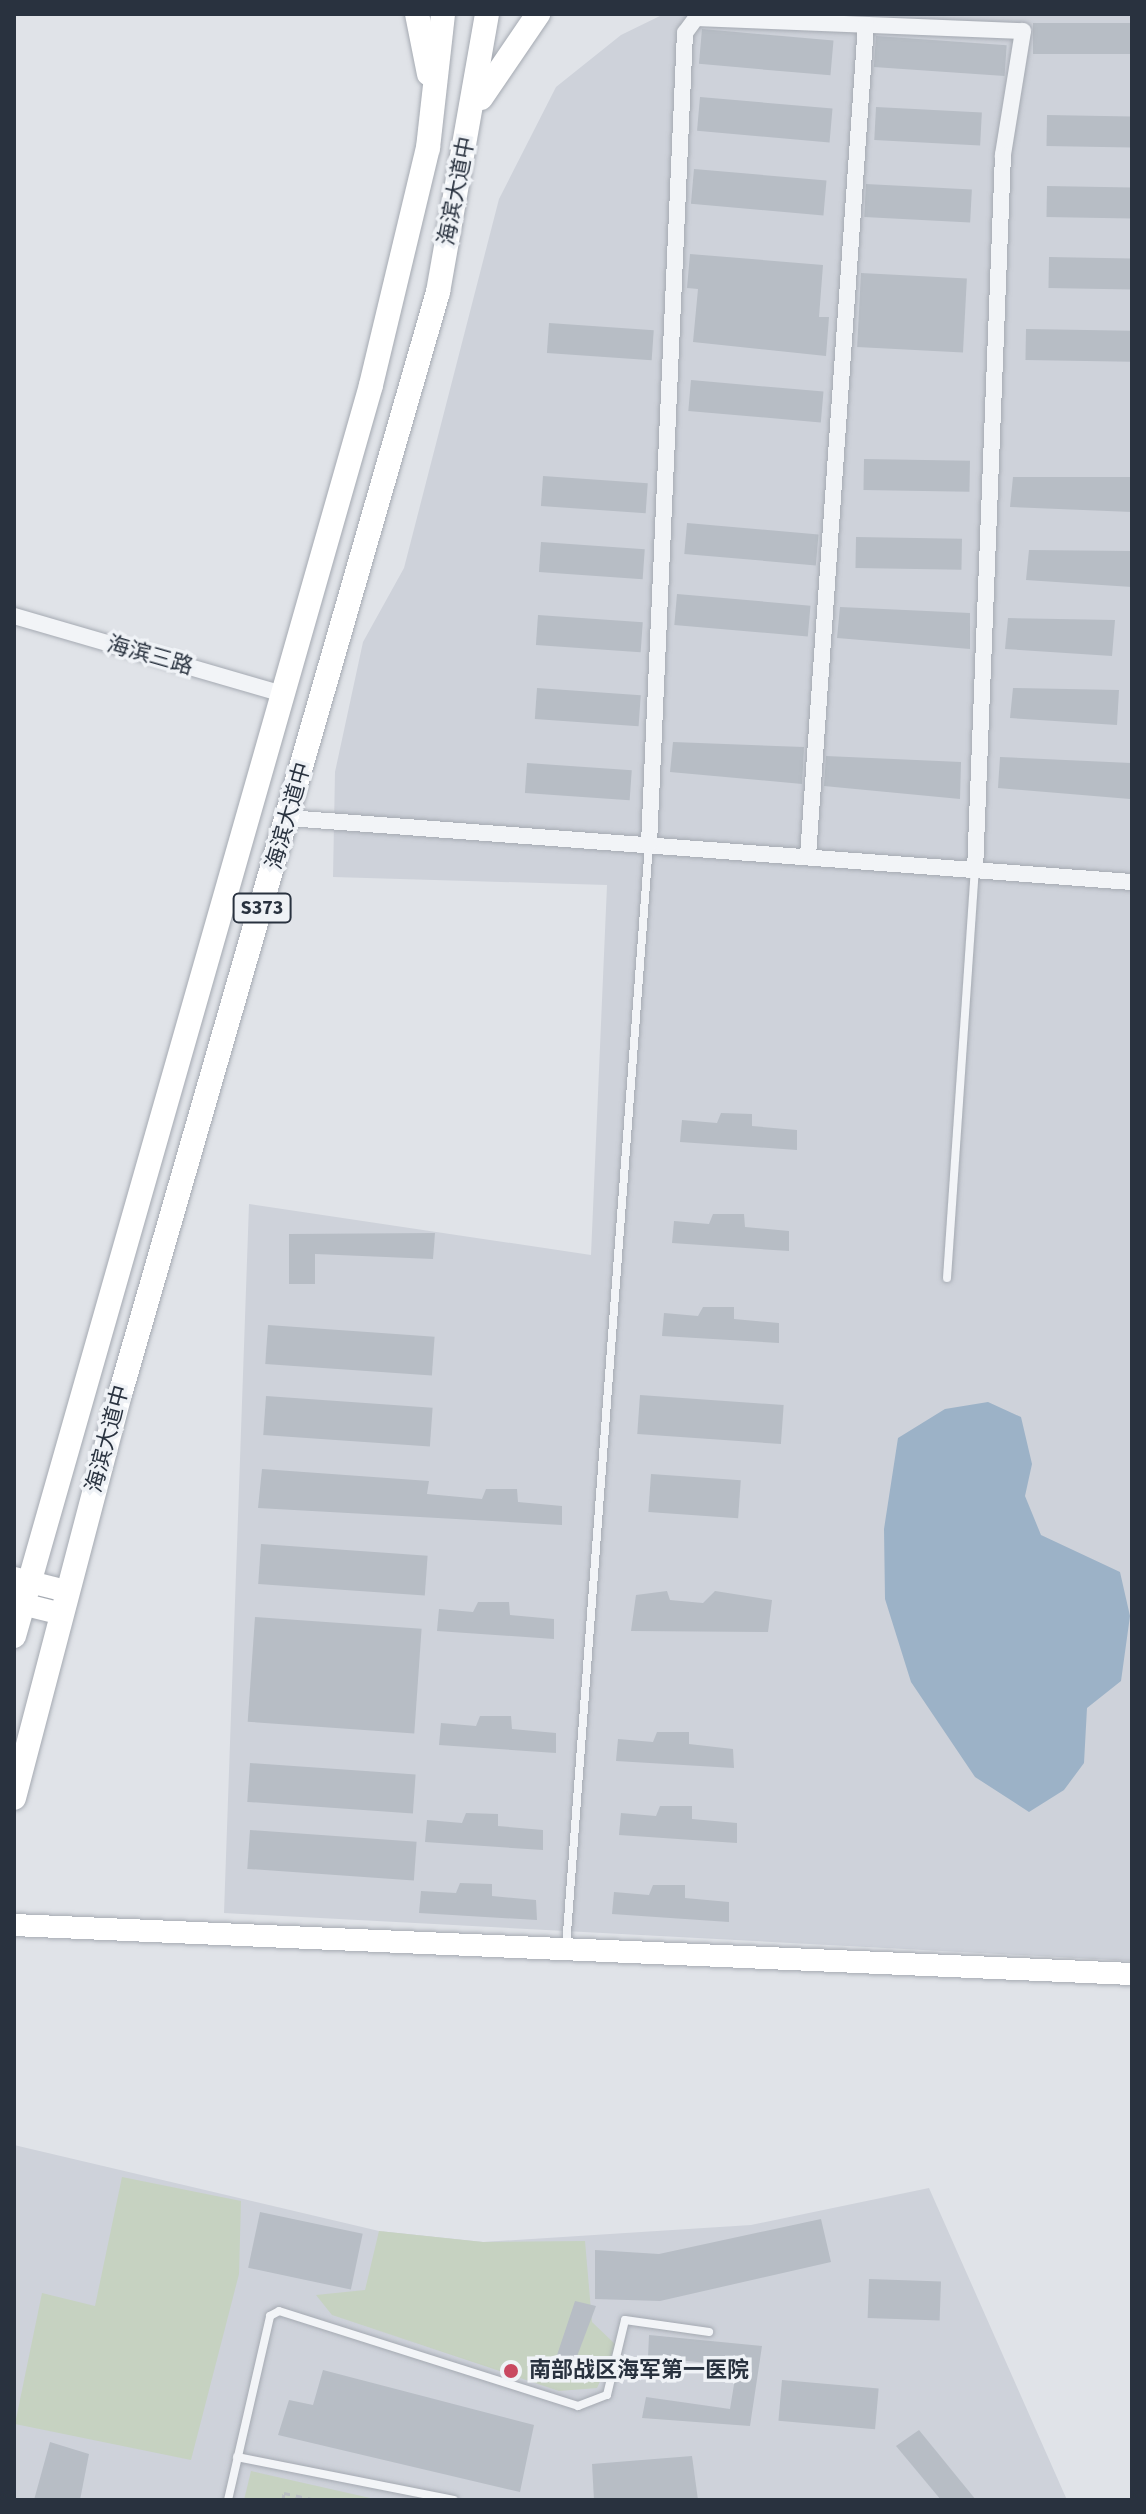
<!DOCTYPE html>
<meta charset="utf-8">
<style>
body{margin:0}
#map{position:relative;width:1146px;height:2514px;overflow:hidden;background:#e0e3e8;font-family:"Source Sans 3","Noto Sans SC",sans-serif}
div>[style]{position:absolute}
.built>*{inset:0;background:#ced2da}
.green>*{inset:0;background:#c6d2c1}
.water>*{inset:0;background:#9cb2c7}
.building>*{inset:0;background:#b7bdc5;transform-origin:0 0}
.path>*{height:3px;margin-top:-1.5px;transform-origin:0;background:repeating-linear-gradient(90deg,#babec3 0 6px,transparent 0 12px)}
.roads{filter:drop-shadow(0 0 2px #a5aab2) drop-shadow(0 0 2px #a5aab2)}
.lane>*{height:8px;margin:-4px;padding:0 4px;transform-origin:4px;border-radius:4px;background:#f2f4f7}
.street>*{height:16px;margin:-8px;padding:0 8px;transform-origin:8px;border-radius:8px;background:#f2f4f7}
.secondary>*{height:22px;margin:-11px;padding:0 11px;transform-origin:11px;border-radius:11px;background:#fff}
.primary>*{height:24px;margin:-12px;padding:0 12px;transform-origin:12px;border-radius:12px;background:#fff}
.dots>*{width:22px;height:22px;translate:-50% -50%;box-sizing:border-box;border:4px solid #eff2f6;border-radius:50%}
span{translate:-50% -50%;white-space:nowrap;text-align:center;line-height:1.15;-webkit-text-stroke:7px #eff2f6;paint-order:stroke}
.shield-label span{padding:2px 6px;background:#eff2f6;border:2px solid;border-radius:6px;-webkit-text-stroke-width:0}
.shield-label{font-size:20px;color:#29323f;font-weight:700}
.street-label{font-size:22px;color:#29323f}
.poi-label{font-size:22px;color:#29323f;font-weight:700}
.left{translate:0 -50%;text-align:left}
.frame{position:absolute;inset:0;border:16px solid #29323f;pointer-events:none}
</style>
<div id="map">
<div class="built">
<i style="clip-path:polygon(664px 14px,1132px 16px,1132px 1961px,224px 1913px,249px 1204px,591px 1255px,607px 885px,333px 877px,335px 772px,363px 642px,404px 568px,499px 199px,556px 87px,621px 35px)"></i>
<i style="clip-path:polygon(14px 2145px,379px 2231px,483px 2242px,751px 2225px,929px 2188px,1067px 2500px,14px 2500px)"></i>
</div>
<div class="green">
<i style="clip-path:polygon(122px 2177px,241px 2201px,239px 2274px,191px 2460px,15px 2424px,42px 2293px,95px 2306px)"></i>
<i style="clip-path:polygon(379px 2231px,483px 2242px,585px 2241px,592px 2322px,616px 2345px,597px 2388px,559px 2391px,332px 2315px,316px 2295px,365px 2290px)"></i>
<i style="clip-path:polygon(251px 2471px,379px 2500px,244px 2500px)"></i>
</div>
<div class="water">
<i style="clip-path:polygon(988px 1402px,1021px 1417px,1032px 1464px,1025px 1496px,1041px 1535px,1120px 1572px,1130px 1616px,1121px 1681px,1087px 1708px,1084px 1763px,1064px 1790px,1029px 1812px,975px 1777px,911px 1682px,885px 1599px,884px 1529px,898px 1438px,945px 1409px)"></i>
</div>
<div class="building">
<i style="left:1033px;top:23px;width:99px;height:31px"></i>
<i style="left:702px;top:29px;width:132px;height:35px;rotate:5deg"></i>
<i style="left:876px;top:36px;width:131px;height:31px;rotate:4deg"></i>
<i style="left:700px;top:97px;width:133px;height:34px;rotate:5deg"></i>
<i style="left:876px;top:107px;width:106px;height:33px;rotate:3deg"></i>
<i style="left:1047px;top:115px;width:85px;height:31px;rotate:1deg"></i>
<i style="left:694px;top:169px;width:133px;height:35px;rotate:5deg"></i>
<i style="left:866px;top:184px;width:106px;height:33px;rotate:3deg"></i>
<i style="left:1047px;top:186px;width:85px;height:31px;rotate:1deg"></i>
<i style="clip-path:polygon(690px 254px,823px 265px,819px 317px,829px 317px,826px 356px,693px 342px,698px 289px,687px 288px)"></i>
<i style="left:1049px;top:257px;width:83px;height:31px;rotate:1deg"></i>
<i style="left:861px;top:273px;width:106px;height:74px;rotate:3deg"></i>
<i style="left:549px;top:323px;width:105px;height:30px;rotate:4deg"></i>
<i style="left:1026px;top:329px;width:106px;height:31px;rotate:1deg"></i>
<i style="left:691px;top:380px;width:133px;height:31px;rotate:5deg"></i>
<i style="left:864px;top:459px;width:106px;height:31px;rotate:1deg"></i>
<i style="left:543px;top:476px;width:105px;height:30px;rotate:4deg"></i>
<i style="clip-path:polygon(1013px 477px,1132px 477px,1132px 512px,1010px 507px)"></i>
<i style="left:687px;top:523px;width:132px;height:31px;rotate:5deg"></i>
<i style="left:856px;top:537px;width:106px;height:31px;rotate:1deg"></i>
<i style="left:541px;top:542px;width:104px;height:30px;rotate:4deg"></i>
<i style="clip-path:polygon(1029px 550px,1132px 551px,1132px 587px,1026px 580px)"></i>
<i style="left:677px;top:594px;width:134px;height:31px;rotate:5deg"></i>
<i style="clip-path:polygon(840px 607px,970px 613px,970px 649px,837px 638px)"></i>
<i style="left:538px;top:615px;width:105px;height:30px;rotate:4deg"></i>
<i style="clip-path:polygon(1008px 618px,1115px 620px,1112px 656px,1005px 649px)"></i>
<i style="left:537px;top:688px;width:104px;height:31px;rotate:4deg"></i>
<i style="clip-path:polygon(1013px 688px,1119px 690px,1117px 725px,1010px 718px)"></i>
<i style="clip-path:polygon(673px 742px,804px 747px,802px 784px,670px 772px)"></i>
<i style="clip-path:polygon(826px 756px,961px 762px,960px 799px,824px 786px)"></i>
<i style="clip-path:polygon(1000px 757px,1131px 763px,1130px 799px,998px 788px)"></i>
<i style="left:527px;top:763px;width:105px;height:30px;rotate:4deg"></i>
<i style="clip-path:polygon(721px 1113px,752px 1114px,752px 1126px,797px 1130px,797px 1150px,680px 1142px,682px 1120px,717px 1123px)"></i>
<i style="clip-path:polygon(713px 1214px,744px 1214px,745px 1227px,789px 1231px,789px 1251px,672px 1243px,674px 1221px,709px 1224px)"></i>
<i style="clip-path:polygon(435px 1233px,433px 1259px,315px 1254px,315px 1284px,289px 1284px,289px 1234px)"></i>
<i style="clip-path:polygon(703px 1307px,734px 1307px,734px 1319px,779px 1323px,779px 1343px,662px 1336px,664px 1313px,698px 1316px)"></i>
<i style="left:268px;top:1325px;width:167px;height:39px;rotate:4deg"></i>
<i style="left:640px;top:1395px;width:144px;height:39px;rotate:4deg"></i>
<i style="left:266px;top:1396px;width:167px;height:39px;rotate:4deg"></i>
<i style="clip-path:polygon(262px 1469px,429px 1481px,427px 1494px,482px 1499px,486px 1489px,517px 1489px,518px 1502px,562px 1506px,562px 1525px,258px 1508px)"></i>
<i style="left:651px;top:1474px;width:90px;height:38px;rotate:4deg"></i>
<i style="left:261px;top:1544px;width:167px;height:40px;rotate:4deg"></i>
<i style="clip-path:polygon(667px 1591px,670px 1600px,703px 1603px,715px 1591px,772px 1600px,768px 1632px,631px 1631px,636px 1595px)"></i>
<i style="clip-path:polygon(478px 1602px,509px 1602px,510px 1615px,554px 1619px,554px 1639px,437px 1631px,439px 1609px,473px 1612px)"></i>
<i style="left:255px;top:1617px;width:167px;height:105px;rotate:4deg"></i>
<i style="clip-path:polygon(480px 1716px,511px 1716px,512px 1729px,556px 1733px,556px 1753px,439px 1745px,441px 1723px,476px 1726px)"></i>
<i style="clip-path:polygon(657px 1732px,689px 1732px,689px 1744px,733px 1749px,734px 1768px,616px 1761px,618px 1739px,653px 1742px)"></i>
<i style="left:250px;top:1763px;width:166px;height:39px;rotate:4deg"></i>
<i style="clip-path:polygon(660px 1806px,692px 1806px,692px 1819px,737px 1823px,737px 1843px,619px 1835px,621px 1813px,656px 1816px)"></i>
<i style="clip-path:polygon(466px 1813px,498px 1814px,498px 1826px,543px 1830px,543px 1850px,425px 1842px,427px 1820px,462px 1823px)"></i>
<i style="left:250px;top:1830px;width:167px;height:39px;rotate:4deg"></i>
<i style="clip-path:polygon(460px 1883px,492px 1884px,492px 1896px,536px 1900px,537px 1920px,419px 1913px,421px 1891px,456px 1893px)"></i>
<i style="clip-path:polygon(653px 1885px,685px 1885px,685px 1898px,729px 1902px,729px 1922px,612px 1914px,614px 1892px,649px 1895px)"></i>
<i style="left:260px;top:2212px;width:105px;height:57px;rotate:12deg"></i>
<i style="clip-path:polygon(821px 2219px,831px 2262px,660px 2301px,595px 2299px,595px 2250px,659px 2254px)"></i>
<i style="left:869px;top:2279px;width:72px;height:39px;rotate:2deg"></i>
<i style="clip-path:polygon(575px 2301px,596px 2306px,573px 2367px,555px 2361px)"></i>
<i style="clip-path:polygon(649px 2335px,762px 2346px,750px 2426px,642px 2418px,646px 2397px,730px 2409px,737px 2366px,648px 2357px)"></i>
<i style="clip-path:polygon(323px 2370px,534px 2425px,520px 2492px,278px 2435px,289px 2400px,313px 2405px)"></i>
<i style="left:782px;top:2380px;width:97px;height:41px;rotate:5deg"></i>
<i style="clip-path:polygon(919px 2430px,976px 2500px,941px 2500px,896px 2446px)"></i>
<i style="clip-path:polygon(50px 2442px,89px 2454px,80px 2500px,34px 2500px)"></i>
<i style="clip-path:polygon(692px 2456px,698px 2500px,594px 2500px,592px 2464px)"></i>
</div>
<div class="path">
<i style="left:283px;top:2500px;width:7px;rotate:-82deg"></i>
<i style="left:284px;top:2493px;width:33px;rotate:12deg"></i>
</div>
<div class="roads">
<div class="lane">
<i style="left:947px;top:1278px;width:409px;rotate:-86.1deg"></i>
<i style="left:566px;top:1946px;width:1104px;rotate:-85.69deg"></i>
<i style="left:237px;top:2457px;width:221px;rotate:11.2deg"></i>
<i style="left:228px;top:2500px;width:189px;rotate:-77.1deg"></i>
<i style="left:270px;top:2316px;width:10px;rotate:-29deg"></i>
<i style="left:279px;top:2311px;width:314px;rotate:17.6deg"></i>
<i style="left:578px;top:2406px;width:31px;rotate:-21deg"></i>
<i style="left:607px;top:2395px;width:77px;rotate:-76.5deg"></i>
<i style="left:625px;top:2320px;width:85px;rotate:8.1deg"></i>
</div>
<div class="street">
<i style="left:14px;top:616px;width:283px;rotate:16.2deg"></i>
<i style="left:288px;top:818px;width:846px;rotate:4.34deg"></i>
<i style="left:649px;top:844px;width:812px;rotate:-87.46deg"></i>
<i style="left:685px;top:33px;width:19px;rotate:-54deg"></i>
<i style="left:696px;top:18px;width:327px;rotate:2.3deg"></i>
<i style="left:1023px;top:31px;width:126px;rotate:99.2deg"></i>
<i style="left:1003px;top:155px;width:716px;rotate:92.24deg"></i>
<i style="left:808px;top:856px;width:833px;rotate:-86.01deg"></i>
</div>
<div class="secondary">
<i style="left:14px;top:1578px;width:54px;rotate:14deg"></i>
<i style="left:14px;top:1602px;width:49px;rotate:14deg"></i>
<i style="left:14px;top:1925px;width:1119px;rotate:2.51deg"></i>
</div>
<div class="primary">
<i style="left:417px;top:14px;width:61px;rotate:78.7deg"></i>
<i style="left:481px;top:98px;width:102px;rotate:-55.8deg"></i>
<i style="left:14px;top:1636px;width:1301px;rotate:-74.07deg"></i>
<i style="left:371px;top:385px;width:244px;rotate:-76.5deg"></i>
<i style="left:428px;top:148px;width:135px;rotate:-83.6deg"></i>
<i style="left:14px;top:1798px;width:421px;rotate:-75.3deg"></i>
<i style="left:121px;top:1391px;width:1144px;rotate:-73.91deg"></i>
<i style="left:438px;top:292px;width:282px;rotate:-80deg"></i>
</div>
</div>
<div class="dots">
<i style="left:511px;top:2371px;background:#c94961"></i>
</div>
<div class="shield-label">
<span style="left:262px;top:908px">S373</span>
</div>
<div class="street-label">
<span style="left:457px;top:191px;rotate:-79deg">海滨大道中</span>
<span style="left:150px;top:656px;rotate:16deg">海滨三路</span>
<span style="left:289px;top:816px;rotate:-74deg">海滨大道中</span>
<span style="left:108px;top:1439px;rotate:-75deg">海滨大道中</span>
</div>
<div class="poi-label">
<span class="left" style="left:529px;top:2371px">南部战区海军第一医院</span>
</div>
<div class="frame"></div>
</div>
